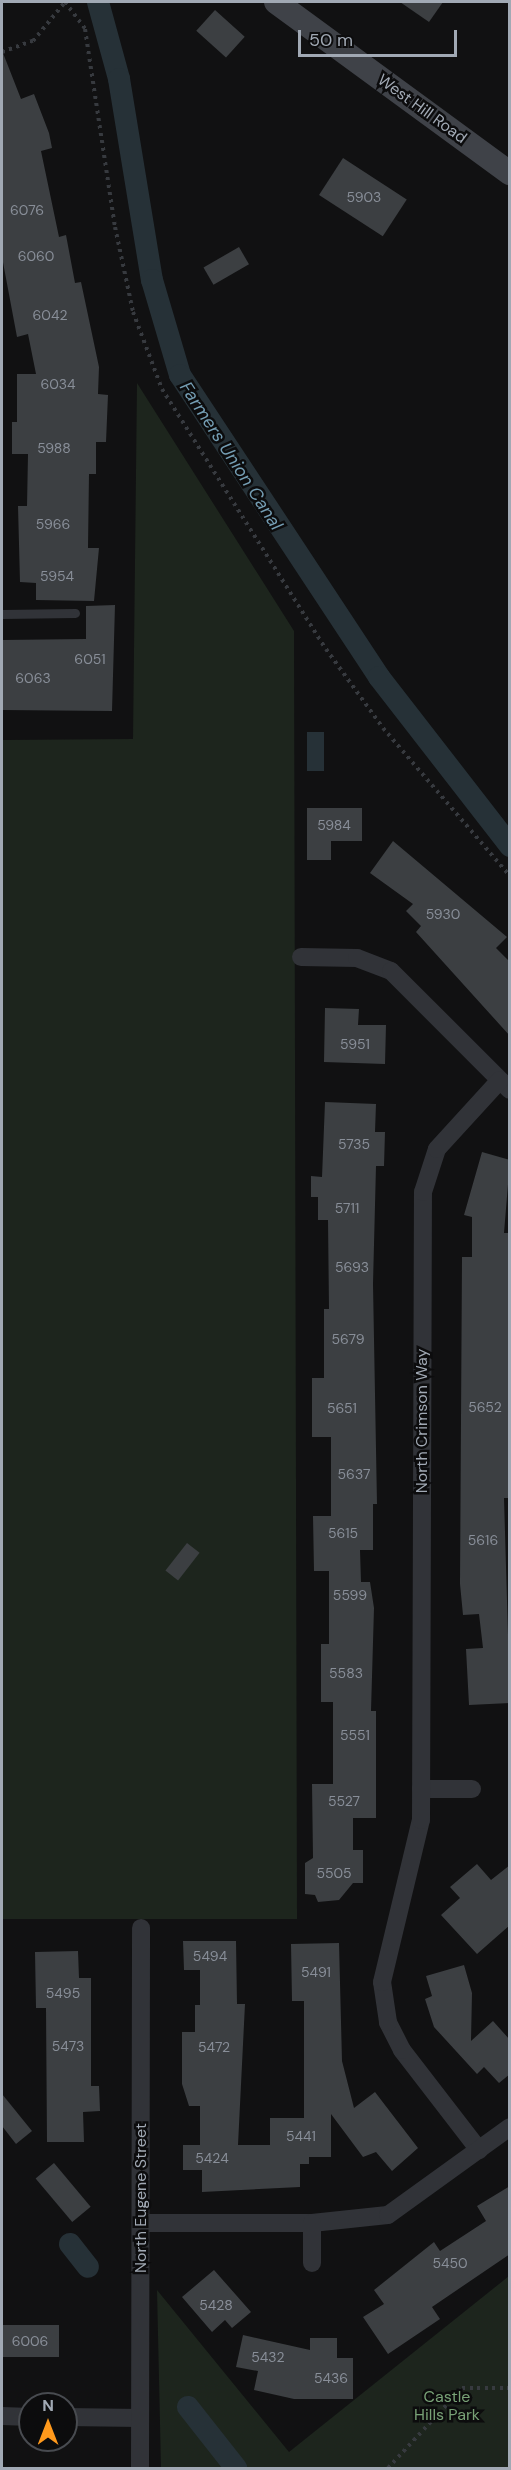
<!DOCTYPE html>
<style>
body{margin:0}
#map{position:relative;width:511px;height:2470px;overflow:hidden;background:#111112;font-family:"DM Sans",sans-serif}
div>[style]{position:absolute}
.green>*{inset:0;background:#1d251d}
.water>*{inset:0;background:#263137;transform-origin:0 0}
.canal>*{height:22px;margin:-11px;padding:0 11px;transform-origin:11px;border-radius:11px;background:#263137}
.building>*{inset:0;background:#3c3f42;transform-origin:0 0}
.path>*{height:4px;margin-top:-2px;transform-origin:0;background:repeating-linear-gradient(90deg,#373a3f 0 3px,transparent 0 7.5px)}
.lane>*{height:9px;margin:-4.5px;padding:0 4.5px;transform-origin:4.5px;border-radius:4.5px;background:#313338}
.street>*{height:18px;margin:-9px;padding:0 9px;transform-origin:9px;border-radius:9px;background:#313338}
.secondary>*{height:24px;margin:-12px;padding:0 12px;transform-origin:12px;border-radius:12px;background:#3f4248}
span{translate:-50% -50%;white-space:nowrap;text-align:center;line-height:1.15;-webkit-text-stroke:5px #0c0c0d;paint-order:stroke}
.number-label{font-size:14px;color:#888e98}
.number-label span{-webkit-text-stroke-width:0}
.street-label{font-size:16px;color:#a1a9b4}
.park-label{font-size:16px;color:#78a176}
.water-label{font-size:18px;color:#749db3;font-style:italic}
.frame{position:absolute;inset:0;border:3px solid #a1a9b4;pointer-events:none}
.north{position:absolute;left:18px;top:2392px;width:60px;height:60px;box-sizing:border-box;background:#0c0c0d;border:2px solid #484b50;border-radius:50%;rotate:0deg;font-size:16px;font-weight:700;line-height:24px;text-align:center;color:#a1a9b4}
.north::after{content:'';display:block;margin:auto;width:21px;height:27px;background:#ff991c;clip-path:polygon(50% 0,100% 100%,50% 72%,0 100%)}
.scale{position:absolute;left:298px;top:30px;width:159px;height:27px;box-sizing:border-box;border:3px solid #a1a9b4;border-top:0;padding-left:8px;font-size:18px;line-height:21px;white-space:nowrap;color:#a1a9b4;-webkit-text-stroke:4px #0c0c0d;paint-order:stroke}
</style>
<div id="map">
<div class="green">
<i style="clip-path:polygon(137px 383px,294px 631px,297px 1919px,2px 1919px,2px 740px,133px 739px)"></i>
<i style="clip-path:polygon(509px 2276px,509px 2468px,161px 2468px,157px 2290px,289px 2452px)"></i>
</div>
<div class="water">
<i style="left:307px;top:732px;width:17px;height:39px"></i>
</div>
<div class="canal">
<i style="left:98px;top:2px;width:80px;rotate:74.7deg"></i>
<i style="left:119px;top:79px;width:204px;rotate:80.7deg"></i>
<i style="left:152px;top:280px;width:99px;rotate:73.6deg"></i>
<i style="left:180px;top:375px;width:362px;rotate:56.6deg"></i>
<i style="left:379px;top:677px;width:214px;rotate:52.2deg"></i>
<i style="left:70px;top:2244px;width:29px;rotate:52deg"></i>
<i style="left:188px;top:2407px;width:78px;rotate:51.8deg"></i>
</div>
<div class="building">
<i style="clip-path:polygon(400px 2px,443px 2px,429px 22px)"></i>
<i style="left:215px;top:10px;width:40px;height:28px;rotate:42deg"></i>
<i style="clip-path:polygon(3px 53px,21px 99px,34px 94px,49px 133px,52px 148px,41px 151px,59px 237px,66px 235px,75px 283px,81px 282px,99px 367px,98px 394px,108px 395px,106px 442px,96px 442px,96px 474px,89px 474px,88px 548px,99px 548px,94px 601px,36px 600px,36px 583px,20px 582px,18px 506px,27px 506px,28px 454px,12px 454px,12px 422px,17px 422px,17px 374px,36px 374px,28px 334px,17px 337px,2px 257px)"></i>
<i style="left:343px;top:158px;width:76px;height:44px;rotate:33deg"></i>
<i style="left:239px;top:247px;width:20px;height:41px;rotate:60deg"></i>
<i style="clip-path:polygon(115px 605px,112px 711px,2px 710px,2px 640px,86px 639px,86px 606px)"></i>
<i style="clip-path:polygon(307px 808px,362px 808px,362px 841px,331px 841px,331px 860px,307px 860px)"></i>
<i style="clip-path:polygon(393px 841px,507px 937px,496px 948px,510px 962px,510px 1036px,416px 932px,421px 926px,406px 911px,413px 904px,370px 873px)"></i>
<i style="clip-path:polygon(325px 1008px,359px 1009px,358px 1025px,386px 1025px,385px 1064px,324px 1062px)"></i>
<i style="clip-path:polygon(325px 1102px,376px 1104px,375px 1132px,385px 1132px,384px 1166px,376px 1166px,373px 1284px,377px 1504px,373px 1504px,373px 1550px,360px 1550px,361px 1582px,370px 1582px,374px 1608px,371px 1711px,376px 1711px,376px 1818px,353px 1818px,353px 1850px,363px 1850px,363px 1883px,353px 1883px,339px 1900px,318px 1902px,315px 1895px,305px 1894px,305px 1863px,313px 1858px,312px 1784px,333px 1784px,333px 1702px,321px 1702px,321px 1644px,329px 1644px,329px 1571px,314px 1571px,313px 1516px,331px 1516px,331px 1437px,312px 1437px,312px 1378px,324px 1378px,324px 1309px,329px 1309px,328px 1220px,318px 1220px,318px 1197px,311px 1197px,311px 1176px,322px 1177px)"></i>
<i style="clip-path:polygon(482px 1152px,510px 1160px,504px 1233px,510px 1233px,510px 1498px,504px 1498px,510px 1703px,469px 1705px,466px 1649px,483px 1648px,479px 1614px,463px 1615px,460px 1584px,462px 1257px,472px 1257px,472px 1217px,464px 1215px)"></i>
<i style="left:187px;top:1543px;width:16px;height:35px;rotate:38deg"></i>
<i style="clip-path:polygon(477px 1864px,491px 1880px,510px 1865px,510px 1925px,477px 1954px,441px 1915px,460px 1898px,450px 1887px)"></i>
<i style="clip-path:polygon(183px 1941px,236px 1941px,237px 2004px,245px 2004px,238px 2145px,270px 2145px,270px 2118px,304px 2118px,304px 2001px,292px 2001px,291px 1944px,339px 1943px,342px 2061px,354px 2108px,375px 2092px,418px 2148px,392px 2171px,376px 2152px,363px 2157px,331px 2114px,331px 2157px,309px 2157px,309px 2164px,300px 2164px,300px 2187px,202px 2192px,202px 2170px,183px 2170px,183px 2145px,200px 2145px,200px 2106px,189px 2106px,182px 2084px,182px 2032px,195px 2032px,195px 2005px,200px 2005px,200px 1970px,184px 1970px)"></i>
<i style="clip-path:polygon(78px 1951px,79px 1978px,91px 1978px,91px 2086px,99px 2086px,100px 2111px,83px 2112px,84px 2142px,47px 2142px,46px 2008px,36px 2008px,35px 1952px)"></i>
<i style="clip-path:polygon(464px 1965px,472px 1993px,471px 2041px,493px 2021px,510px 2040px,510px 2074px,499px 2083px,484px 2067px,477px 2074px,434px 2027px,425px 1999px,432px 1996px,426px 1976px)"></i>
<i style="clip-path:polygon(2px 2094px,32px 2131px,16px 2144px,2px 2126px)"></i>
<i style="left:54px;top:2163px;width:57px;height:24px;rotate:50deg"></i>
<i style="clip-path:polygon(510px 2186px,510px 2254px,432px 2307px,440px 2319px,388px 2354px,363px 2317px,384px 2304px,374px 2290px,434px 2242px,440px 2251px,486px 2221px,477px 2206px)"></i>
<i style="clip-path:polygon(214px 2270px,251px 2312px,232px 2328px,225px 2320px,212px 2332px,182px 2297px)"></i>
<i style="left:2px;top:2325px;width:57px;height:32px"></i>
<i style="clip-path:polygon(243px 2335px,310px 2350px,310px 2338px,337px 2338px,337px 2358px,353px 2358px,353px 2399px,294px 2399px,254px 2390px,258px 2371px,236px 2367px)"></i>
</div>
<div class="path">
<i style="left:65px;top:2px;width:34px;rotate:53deg"></i>
<i style="left:85px;top:29px;width:200px;rotate:81.4deg"></i>
<i style="left:115px;top:227px;width:87px;rotate:78deg"></i>
<i style="left:133px;top:312px;width:82px;rotate:69.4deg"></i>
<i style="left:162px;top:389px;width:307px;rotate:57.8deg"></i>
<i style="left:326px;top:649px;width:97px;rotate:54.2deg"></i>
<i style="left:383px;top:728px;width:195px;rotate:49.4deg"></i>
<i style="left:2px;top:52px;width:33px;rotate:-20deg"></i>
<i style="left:33px;top:41px;width:50px;rotate:-50.6deg"></i>
<i style="left:388px;top:2468px;width:109px;rotate:-47.2deg"></i>
<i style="left:462px;top:2388px;width:48px"></i>
</div>
<div class="lane">
<i style="left:2px;top:614px;width:73px;rotate:-0.8deg"></i>
</div>
<div class="street">
<i style="left:301px;top:957px;width:56px;rotate:1deg"></i>
<i style="left:357px;top:958px;width:36px;rotate:21deg"></i>
<i style="left:391px;top:971px;width:168px;rotate:45deg"></i>
<i style="left:421px;top:1789px;width:51px"></i>
<i style="left:479px;top:2150px;width:126px;rotate:-127.6deg"></i>
<i style="left:402px;top:2050px;width:31px;rotate:-117deg"></i>
<i style="left:388px;top:2022px;width:40px;rotate:-98.5deg"></i>
<i style="left:382px;top:1982px;width:167px;rotate:-76.5deg"></i>
<i style="left:421px;top:1820px;width:628px;rotate:-89.82deg"></i>
<i style="left:423px;top:1192px;width:45px;rotate:-72deg"></i>
<i style="left:437px;top:1149px;width:93px;rotate:-47.6deg"></i>
<i style="left:141px;top:2223px;width:171px"></i>
<i style="left:312px;top:2223px;width:76px;rotate:-6deg"></i>
<i style="left:388px;top:2215px;width:150px;rotate:-35.8deg"></i>
<i style="left:312px;top:2223px;width:40px;rotate:90deg"></i>
<i style="left:2px;top:2416px;width:28px;rotate:2deg"></i>
<i style="left:66px;top:2417px;width:74px;rotate:0.8deg"></i>
<i style="left:140px;top:2468px;width:540px;rotate:-89.89deg"></i>
</div>
<div class="secondary">
<i style="left:276px;top:2px;width:290px;rotate:36.2deg"></i>
</div>
<div class="number-label">
<span style="left:364px;top:197px">5903</span>
<span style="left:27px;top:210px">6076</span>
<span style="left:36px;top:256px">6060</span>
<span style="left:50px;top:315px">6042</span>
<span style="left:58px;top:384px">6034</span>
<span style="left:54px;top:448px">5988</span>
<span style="left:53px;top:524px">5966</span>
<span style="left:57px;top:576px">5954</span>
<span style="left:90px;top:659px">6051</span>
<span style="left:33px;top:678px">6063</span>
<span style="left:334px;top:825px">5984</span>
<span style="left:443px;top:914px">5930</span>
<span style="left:355px;top:1044px">5951</span>
<span style="left:354px;top:1144px">5735</span>
<span style="left:347px;top:1208px">5711</span>
<span style="left:352px;top:1267px">5693</span>
<span style="left:348px;top:1339px">5679</span>
<span style="left:485px;top:1407px">5652</span>
<span style="left:342px;top:1408px">5651</span>
<span style="left:354px;top:1474px">5637</span>
<span style="left:343px;top:1533px">5615</span>
<span style="left:483px;top:1540px">5616</span>
<span style="left:350px;top:1595px">5599</span>
<span style="left:346px;top:1673px">5583</span>
<span style="left:355px;top:1735px">5551</span>
<span style="left:344px;top:1801px">5527</span>
<span style="left:334px;top:1873px">5505</span>
<span style="left:210px;top:1956px">5494</span>
<span style="left:316px;top:1972px">5491</span>
<span style="left:63px;top:1993px">5495</span>
<span style="left:68px;top:2046px">5473</span>
<span style="left:214px;top:2047px">5472</span>
<span style="left:301px;top:2136px">5441</span>
<span style="left:212px;top:2158px">5424</span>
<span style="left:450px;top:2263px">5450</span>
<span style="left:216px;top:2305px">5428</span>
<span style="left:30px;top:2341px">6006</span>
<span style="left:268px;top:2357px">5432</span>
<span style="left:331px;top:2378px">5436</span>
</div>
<div class="street-label">
<span style="left:422px;top:109px;rotate:36deg">West Hill Road</span>
<span style="left:422px;top:1421px;rotate:-90deg">North Crimson Way</span>
<span style="left:141px;top:2198px;rotate:-90deg">North Eugene Street</span>
</div>
<div class="park-label">
<span style="left:447px;top:2406px">Castle<br>Hills Park</span>
</div>
<div class="water-label">
<span style="left:231px;top:456px;rotate:57deg">Farmers Union Canal</span>
</div>
<div class="frame"></div>
<div class="north">N</div>
<div class="scale">50 m</div>
</div>
